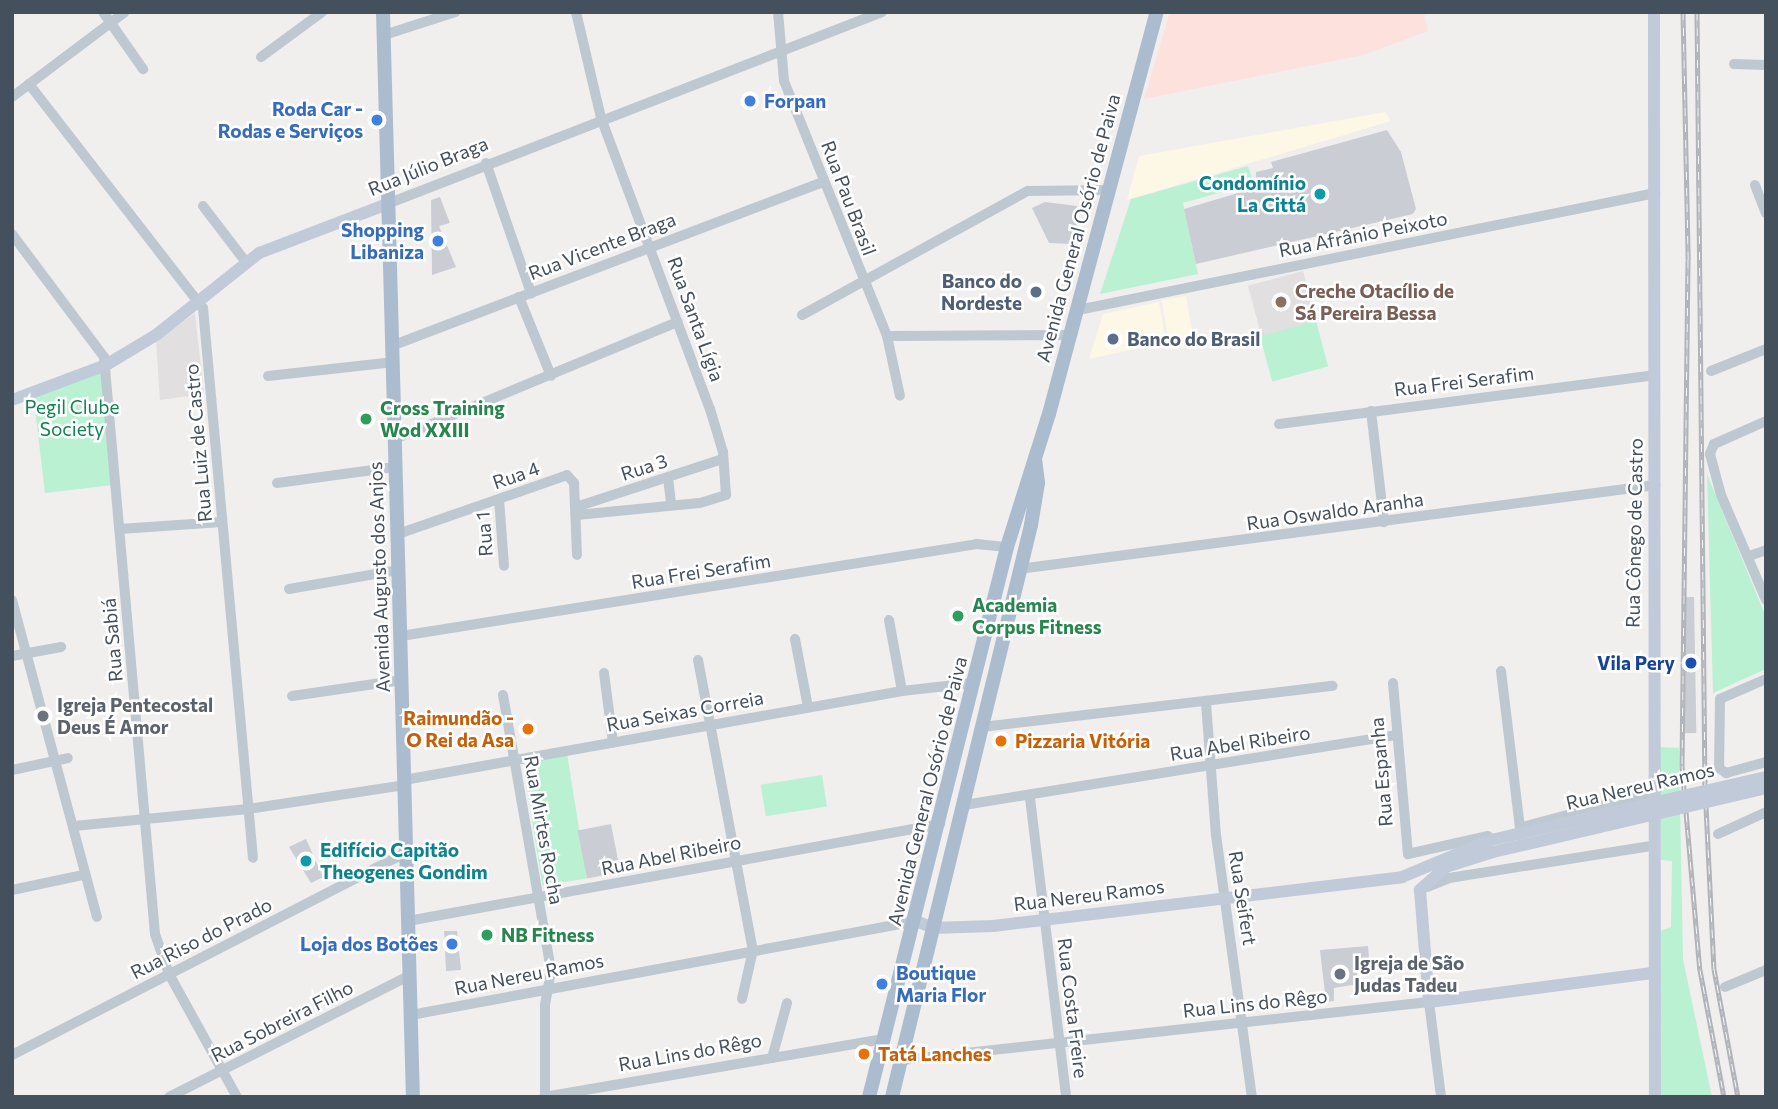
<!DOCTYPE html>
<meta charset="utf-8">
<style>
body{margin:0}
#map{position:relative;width:1778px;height:1109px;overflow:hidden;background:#f1eeee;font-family:Commissioner,sans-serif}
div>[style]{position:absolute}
.commercial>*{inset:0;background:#fdf7e6;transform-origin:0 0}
.education>*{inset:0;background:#e2dfe0;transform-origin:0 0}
.medical>*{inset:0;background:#fce1dd}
.green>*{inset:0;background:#baf1d2;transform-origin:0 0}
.building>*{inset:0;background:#cacdd3;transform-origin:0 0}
.street>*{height:10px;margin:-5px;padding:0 5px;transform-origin:5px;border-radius:5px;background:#bec8d1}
.secondary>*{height:12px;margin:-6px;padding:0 6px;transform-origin:6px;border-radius:6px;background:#c0cad8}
.primary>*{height:14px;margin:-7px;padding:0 7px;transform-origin:7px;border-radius:7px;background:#acbccf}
.rail>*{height:5px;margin-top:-2.5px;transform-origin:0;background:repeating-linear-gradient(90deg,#fff 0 8px,#b0b3b9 0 16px);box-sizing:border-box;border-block:2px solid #b0b3b9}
.secondary-bridge>*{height:12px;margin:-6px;padding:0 6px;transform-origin:6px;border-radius:6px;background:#c0cad8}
.dots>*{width:19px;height:19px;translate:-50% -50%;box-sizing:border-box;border:4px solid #fff;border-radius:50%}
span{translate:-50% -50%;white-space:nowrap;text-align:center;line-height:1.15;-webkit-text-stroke:5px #fff;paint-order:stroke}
.shop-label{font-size:19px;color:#366cbe;font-weight:700}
.left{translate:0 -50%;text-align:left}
.right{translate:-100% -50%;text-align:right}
.street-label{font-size:19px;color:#45505d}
.culture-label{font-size:19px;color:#0d838f;font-weight:700}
.service-label{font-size:19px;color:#4e5e75;font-weight:700}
.education-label{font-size:19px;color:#785e54;font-weight:700}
.park-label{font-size:19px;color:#128250}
.leisure-label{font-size:19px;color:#27864d;font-weight:700}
.transit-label{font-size:19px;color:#164399;font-weight:700}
.worship-label{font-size:19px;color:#5b616d;font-weight:700}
.food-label{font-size:19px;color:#c56008;font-weight:700}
.frame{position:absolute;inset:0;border:14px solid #45505d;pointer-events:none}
</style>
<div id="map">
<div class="commercial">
<i style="clip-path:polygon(1385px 112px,1391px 121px,1127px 200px,1139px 156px)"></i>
<i style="left:1186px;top:296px;width:50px;height:25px;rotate:80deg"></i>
<i style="clip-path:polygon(1159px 302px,1166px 342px,1089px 359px,1103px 314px)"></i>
</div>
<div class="education">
<i style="left:1303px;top:271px;width:52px;height:57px;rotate:75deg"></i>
<i style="clip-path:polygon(195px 313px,204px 394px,160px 400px,156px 340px)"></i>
</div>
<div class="medical">
<i style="clip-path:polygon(1170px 12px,1424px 12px,1428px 31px,1363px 55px,1144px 99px)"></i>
</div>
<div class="green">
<i style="clip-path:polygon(1248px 166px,1254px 183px,1183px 203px,1198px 274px,1100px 294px,1131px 199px)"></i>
<i style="left:1316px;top:321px;width:47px;height:58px;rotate:75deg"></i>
<i style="clip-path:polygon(103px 368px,113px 485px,45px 493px,33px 393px)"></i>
<i style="clip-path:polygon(1707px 474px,1766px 617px,1766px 669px,1713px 693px)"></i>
<i style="clip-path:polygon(1659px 747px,1679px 748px,1683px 959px,1712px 1097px,1661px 1097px,1660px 931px,1671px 927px,1672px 861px,1661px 860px)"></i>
<i style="left:567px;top:753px;width:127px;height:45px;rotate:81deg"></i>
<i style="left:822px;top:775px;width:32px;height:62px;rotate:81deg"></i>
</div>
<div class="building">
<i style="clip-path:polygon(1387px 130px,1401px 152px,1416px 209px,1413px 214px,1196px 264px,1184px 209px,1255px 188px,1256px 172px,1273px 168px,1271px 162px)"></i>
<i style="clip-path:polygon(440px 197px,450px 223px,439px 226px,456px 267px,432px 275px,431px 200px)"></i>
<i style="clip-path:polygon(1045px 202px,1077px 206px,1076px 244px,1049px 243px,1032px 208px)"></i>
<i style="left:1694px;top:597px;width:136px;height:12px;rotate:89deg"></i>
<i style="left:611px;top:824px;width:49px;height:34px;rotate:79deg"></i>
<i style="clip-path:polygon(306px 839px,323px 877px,311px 883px,289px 847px)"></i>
<i style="clip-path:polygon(444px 931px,457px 931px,461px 970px,446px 971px)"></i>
<i style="clip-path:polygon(1368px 946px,1369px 959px,1355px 960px,1358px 984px,1334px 988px,1334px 1001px,1326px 1002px,1320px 950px)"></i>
</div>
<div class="street">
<i style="left:103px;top:12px;width:70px;rotate:54.9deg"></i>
<i style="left:576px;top:12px;width:109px;rotate:76.7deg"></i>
<i style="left:601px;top:118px;width:311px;rotate:69.5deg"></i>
<i style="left:710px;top:409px;width:45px;rotate:73.2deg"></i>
<i style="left:723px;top:452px;width:43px;rotate:86deg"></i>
<i style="left:726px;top:495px;width:28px;rotate:163deg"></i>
<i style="left:699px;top:503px;width:123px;rotate:174.4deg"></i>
<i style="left:778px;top:12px;width:69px;rotate:85deg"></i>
<i style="left:784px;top:81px;width:275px;rotate:68deg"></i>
<i style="left:887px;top:336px;width:61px;rotate:77.8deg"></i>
<i style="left:384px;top:35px;width:75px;rotate:-17.9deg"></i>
<i style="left:261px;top:57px;width:76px;rotate:-36.4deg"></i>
<i style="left:1734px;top:64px;width:32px;rotate:2deg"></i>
<i style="left:29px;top:84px;width:284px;rotate:52.2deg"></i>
<i style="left:203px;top:308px;width:552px;rotate:84.81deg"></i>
<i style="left:12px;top:97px;width:141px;rotate:-37deg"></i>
<i style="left:486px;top:163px;width:138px;rotate:70.9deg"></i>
<i style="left:1755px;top:185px;width:30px;rotate:69deg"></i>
<i style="left:387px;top:204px;width:531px;rotate:-21.2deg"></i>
<i style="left:203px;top:206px;width:69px;rotate:52.6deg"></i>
<i style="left:12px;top:234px;width:154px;rotate:53.2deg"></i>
<i style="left:104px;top:357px;width:579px;rotate:84.95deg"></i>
<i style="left:155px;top:934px;width:42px;rotate:70.7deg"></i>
<i style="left:169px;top:974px;width:141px;rotate:61.1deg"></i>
<i style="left:519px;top:297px;width:85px;rotate:67.9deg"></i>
<i style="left:1078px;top:310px;width:589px;rotate:-11.46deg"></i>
<i style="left:802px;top:315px;width:258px;rotate:-28.8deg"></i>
<i style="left:1028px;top:191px;width:80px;rotate:-0.7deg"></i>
<i style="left:887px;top:336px;width:183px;rotate:-0.3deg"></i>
<i style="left:394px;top:345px;width:459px;rotate:-20.8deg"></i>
<i style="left:1711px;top:371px;width:59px;rotate:-21.8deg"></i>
<i style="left:268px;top:376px;width:127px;rotate:-6.3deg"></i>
<i style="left:1371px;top:411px;width:112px;rotate:83.3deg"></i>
<i style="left:1766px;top:421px;width:57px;rotate:156.1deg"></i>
<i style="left:1714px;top:444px;width:11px;rotate:112deg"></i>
<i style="left:1710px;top:454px;width:42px;rotate:75deg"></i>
<i style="left:1721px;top:495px;width:114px;rotate:66.8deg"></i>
<i style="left:1279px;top:424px;width:378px;rotate:-7.4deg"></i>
<i style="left:395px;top:439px;width:306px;rotate:-22.5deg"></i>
<i style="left:668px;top:478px;width:26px;rotate:83deg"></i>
<i style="left:277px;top:483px;width:119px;rotate:-7.7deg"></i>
<i style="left:499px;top:499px;width:67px;rotate:85.7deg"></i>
<i style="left:576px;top:507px;width:155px;rotate:-18.1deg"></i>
<i style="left:120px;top:529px;width:102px;rotate:-3.9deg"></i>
<i style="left:398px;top:534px;width:179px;rotate:-19.2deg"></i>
<i style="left:567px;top:475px;width:11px;rotate:49deg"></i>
<i style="left:574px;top:483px;width:72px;rotate:87.6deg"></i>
<i style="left:1749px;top:556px;width:18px;rotate:-19deg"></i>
<i style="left:1019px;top:569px;width:642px;rotate:-7.52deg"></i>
<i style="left:289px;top:589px;width:112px;rotate:-9.8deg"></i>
<i style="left:12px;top:600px;width:328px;rotate:75deg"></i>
<i style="left:889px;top:620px;width:72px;rotate:79.6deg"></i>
<i style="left:401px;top:636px;width:583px;rotate:-9.07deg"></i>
<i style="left:977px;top:544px;width:30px;rotate:6deg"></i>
<i style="left:795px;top:639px;width:69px;rotate:79.2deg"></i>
<i style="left:12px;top:656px;width:50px;rotate:-10.4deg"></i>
<i style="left:698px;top:660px;width:295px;rotate:79.3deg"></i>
<i style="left:753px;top:950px;width:50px;rotate:102.7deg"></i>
<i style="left:1501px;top:671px;width:158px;rotate:83.1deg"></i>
<i style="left:604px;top:673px;width:70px;rotate:82.6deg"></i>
<i style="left:1766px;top:679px;width:50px;rotate:156.5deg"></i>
<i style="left:1720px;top:699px;width:69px;rotate:90.8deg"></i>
<i style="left:1719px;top:768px;width:9px;rotate:36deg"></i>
<i style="left:1726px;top:773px;width:41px;rotate:-15.4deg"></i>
<i style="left:1393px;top:683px;width:172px;rotate:85deg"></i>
<i style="left:1408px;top:854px;width:82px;rotate:-12.7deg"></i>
<i style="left:503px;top:695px;width:280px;rotate:80.1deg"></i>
<i style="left:551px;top:971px;width:35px;rotate:100deg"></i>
<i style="left:545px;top:1005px;width:92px;rotate:90deg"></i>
<i style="left:292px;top:696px;width:111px;rotate:-8.3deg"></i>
<i style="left:1206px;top:703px;width:132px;rotate:85.7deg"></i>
<i style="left:1216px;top:835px;width:264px;rotate:82.2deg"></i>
<i style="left:982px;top:727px;width:353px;rotate:-6.7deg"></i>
<i style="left:12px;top:770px;width:57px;rotate:-12.1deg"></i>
<i style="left:404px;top:780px;width:506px;rotate:-10.13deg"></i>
<i style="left:902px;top:691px;width:71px;rotate:-6.4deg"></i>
<i style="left:1030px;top:798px;width:301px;rotate:83.1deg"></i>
<i style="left:964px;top:805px;width:439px;rotate:-9.2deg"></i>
<i style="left:74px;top:826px;width:175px;rotate:-5.6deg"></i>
<i style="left:248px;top:809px;width:158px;rotate:-8.7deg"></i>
<i style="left:1526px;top:826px;width:131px;rotate:-15deg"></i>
<i style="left:1718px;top:834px;width:53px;rotate:-24.6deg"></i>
<i style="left:1427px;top:887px;width:24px;rotate:-22deg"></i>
<i style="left:1449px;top:878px;width:206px;rotate:-9deg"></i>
<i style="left:12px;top:890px;width:73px;rotate:-11.9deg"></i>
<i style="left:408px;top:921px;width:541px;rotate:-10.33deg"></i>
<i style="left:1725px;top:987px;width:44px;rotate:-22.5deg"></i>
<i style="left:411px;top:1015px;width:514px;rotate:-10.54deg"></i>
<i style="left:12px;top:1055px;width:444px;rotate:-27.2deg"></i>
<i style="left:772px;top:1058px;width:57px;rotate:-74.7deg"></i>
<i style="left:902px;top:1060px;width:530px;rotate:-6.28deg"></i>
<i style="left:1429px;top:1002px;width:96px;rotate:82.8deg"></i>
<i style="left:169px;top:1097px;width:269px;rotate:-26.8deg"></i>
<i style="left:544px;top:1097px;width:346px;rotate:-9.7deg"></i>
</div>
<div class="secondary">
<i style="left:1654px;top:12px;width:1085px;rotate:89.95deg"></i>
<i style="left:12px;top:400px;width:100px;rotate:-20.4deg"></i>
<i style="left:106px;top:365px;width:58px;rotate:-31deg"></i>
<i style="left:156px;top:335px;width:132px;rotate:-38.5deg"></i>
<i style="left:259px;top:253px;width:137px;rotate:-20.9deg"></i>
<i style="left:1493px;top:852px;width:49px;rotate:162.3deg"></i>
<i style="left:1446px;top:867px;width:35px;rotate:139deg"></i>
<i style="left:1420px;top:890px;width:112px;rotate:85.4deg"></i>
<i style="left:1429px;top:1002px;width:225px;rotate:-7.4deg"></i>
<i style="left:916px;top:921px;width:18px;rotate:22deg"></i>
<i style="left:933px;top:928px;width:60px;rotate:-1.9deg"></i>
<i style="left:993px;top:926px;width:412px;rotate:-6.8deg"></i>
<i style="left:1402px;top:877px;width:96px;rotate:-22.6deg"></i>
</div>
<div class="primary">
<i style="left:383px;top:12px;width:1085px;rotate:88.42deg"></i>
<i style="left:869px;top:1097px;width:567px;rotate:-75.91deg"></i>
<i style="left:1007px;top:547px;width:139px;rotate:-72.5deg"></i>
<i style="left:1049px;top:414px;width:416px;rotate:-75deg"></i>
<i style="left:892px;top:1097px;width:589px;rotate:-76.34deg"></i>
<i style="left:1031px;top:525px;width:43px;rotate:-80.5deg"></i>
<i style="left:1038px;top:483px;width:25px;rotate:-97deg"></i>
</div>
<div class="rail">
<i style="left:1683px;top:12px;width:248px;rotate:88.8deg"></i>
<i style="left:1688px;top:260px;width:506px;rotate:90.68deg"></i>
<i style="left:1682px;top:766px;width:205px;rotate:85deg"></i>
<i style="left:1700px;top:970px;width:129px;rotate:79.3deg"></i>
<i style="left:1697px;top:12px;width:774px;rotate:89.41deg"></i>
<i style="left:1705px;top:786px;width:183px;rotate:87.2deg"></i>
<i style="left:1714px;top:969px;width:130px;rotate:79.4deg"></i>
</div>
<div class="secondary-bridge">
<i style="left:1491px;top:840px;width:282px;rotate:-12.9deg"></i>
<i style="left:1493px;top:852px;width:280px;rotate:-13.2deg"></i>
</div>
<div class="dots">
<i style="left:750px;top:101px;background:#3f7fe0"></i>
<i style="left:377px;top:120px;background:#3f7fe0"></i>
<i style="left:1320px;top:194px;background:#0f9aa8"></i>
<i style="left:438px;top:241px;background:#3f7fe0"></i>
<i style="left:1036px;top:292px;background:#5c6f8a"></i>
<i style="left:1281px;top:302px;background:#8d6e63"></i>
<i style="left:1113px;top:339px;background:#5c6f8a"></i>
<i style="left:366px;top:419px;background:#2e9e5b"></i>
<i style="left:958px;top:616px;background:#2e9e5b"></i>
<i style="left:1691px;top:663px;background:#1a4fb4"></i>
<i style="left:43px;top:716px;background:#6b7280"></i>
<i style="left:528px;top:729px;background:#e8710a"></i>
<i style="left:1001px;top:741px;background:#e8710a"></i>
<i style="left:306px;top:861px;background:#0f9aa8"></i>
<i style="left:487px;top:935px;background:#2e9e5b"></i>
<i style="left:452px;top:944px;background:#3f7fe0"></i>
<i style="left:1340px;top:974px;background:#6b7280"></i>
<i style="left:882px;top:984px;background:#3f7fe0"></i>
<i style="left:864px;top:1054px;background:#e8710a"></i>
</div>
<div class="shop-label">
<span class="left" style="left:764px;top:101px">Forpan</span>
<span class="right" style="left:363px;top:120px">Roda Car -<br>Rodas e Serviços</span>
<span class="right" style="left:424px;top:241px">Shopping<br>Libaniza</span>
<span class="right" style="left:438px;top:944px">Loja dos Botões</span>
<span class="left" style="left:896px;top:984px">Boutique<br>Maria Flor</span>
</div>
<div class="street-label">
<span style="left:428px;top:166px;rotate:-22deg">Rua Júlio Braga</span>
<span style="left:849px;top:198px;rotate:69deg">Rua Pau Brasil</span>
<span style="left:1078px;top:228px;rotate:-75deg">Avenida General Osório de Paiva</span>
<span style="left:1363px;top:234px;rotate:-11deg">Rua Afrânio Peixoto</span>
<span style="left:602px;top:246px;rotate:-21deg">Rua Vicente Braga</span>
<span style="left:696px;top:319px;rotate:70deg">Rua Santa Lígia</span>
<span style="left:1464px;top:381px;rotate:-7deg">Rua Frei Serafim</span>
<span style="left:198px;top:443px;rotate:-95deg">Rua Luiz de Castro</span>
<span style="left:644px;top:467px;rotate:-18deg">Rua 3</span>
<span style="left:516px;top:475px;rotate:-19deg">Rua 4</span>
<span style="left:1335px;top:511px;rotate:-8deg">Rua Oswaldo Aranha</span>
<span style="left:1634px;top:533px;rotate:-89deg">Rua Cônego de Castro</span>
<span style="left:484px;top:534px;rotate:-94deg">Rua 1</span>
<span style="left:701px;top:571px;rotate:-9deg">Rua Frei Serafim</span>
<span style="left:379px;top:577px;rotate:-92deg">Avenida Augusto dos Anjos</span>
<span style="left:112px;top:640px;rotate:-95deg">Rua Sabiá</span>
<span style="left:685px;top:711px;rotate:-10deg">Rua Seixas Correia</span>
<span style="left:1240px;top:743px;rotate:-9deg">Rua Abel Ribeiro</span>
<span style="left:1381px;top:772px;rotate:-95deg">Rua Espanha</span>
<span style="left:1640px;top:786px;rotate:-13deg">Rua Nereu Ramos</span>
<span style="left:927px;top:791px;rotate:-76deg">Avenida General Osório de Paiva</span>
<span style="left:544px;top:830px;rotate:80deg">Rua Mirtes Rocha</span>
<span style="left:671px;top:855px;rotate:-11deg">Rua Abel Ribeiro</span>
<span style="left:1089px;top:895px;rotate:-7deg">Rua Nereu Ramos</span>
<span style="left:1243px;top:898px;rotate:81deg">Rua Seifert</span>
<span style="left:201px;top:938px;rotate:-27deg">Rua Riso do Prado</span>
<span style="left:529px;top:974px;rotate:-11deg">Rua Nereu Ramos</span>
<span style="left:1255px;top:1003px;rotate:-6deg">Rua Lins do Rêgo</span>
<span style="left:1073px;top:1008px;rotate:83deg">Rua Costa Freire</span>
<span style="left:282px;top:1021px;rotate:-27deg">Rua Sobreira Filho</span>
<span style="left:690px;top:1052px;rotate:-10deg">Rua Lins do Rêgo</span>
</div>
<div class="culture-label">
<span class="right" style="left:1306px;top:194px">Condomínio<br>La Cittá</span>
<span class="left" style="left:320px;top:861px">Edifício Capitão<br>Theogenes Gondim</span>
</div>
<div class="service-label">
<span class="right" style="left:1022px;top:292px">Banco do<br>Nordeste</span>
<span class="left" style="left:1127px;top:339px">Banco do Brasil</span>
</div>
<div class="education-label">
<span class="left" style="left:1295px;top:302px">Creche Otacílio de<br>Sá Pereira Bessa</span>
</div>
<div class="park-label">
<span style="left:72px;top:418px">Pegil Clube<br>Society</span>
</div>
<div class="leisure-label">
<span class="left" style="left:380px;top:419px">Cross Training<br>Wod XXIII</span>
<span class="left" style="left:972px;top:616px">Academia<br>Corpus Fitness</span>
<span class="left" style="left:501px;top:935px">NB Fitness</span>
</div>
<div class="transit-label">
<span class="right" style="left:1675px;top:663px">Vila Pery</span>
</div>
<div class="worship-label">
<span class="left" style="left:57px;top:716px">Igreja Pentecostal<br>Deus É Amor</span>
<span class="left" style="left:1354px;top:974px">Igreja de São<br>Judas Tadeu</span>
</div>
<div class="food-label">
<span class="right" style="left:514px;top:729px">Raimundão -<br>O Rei da Asa</span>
<span class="left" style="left:1015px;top:741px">Pizzaria Vitória</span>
<span class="left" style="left:878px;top:1054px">Tatá Lanches</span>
</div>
<div class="frame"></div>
</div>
